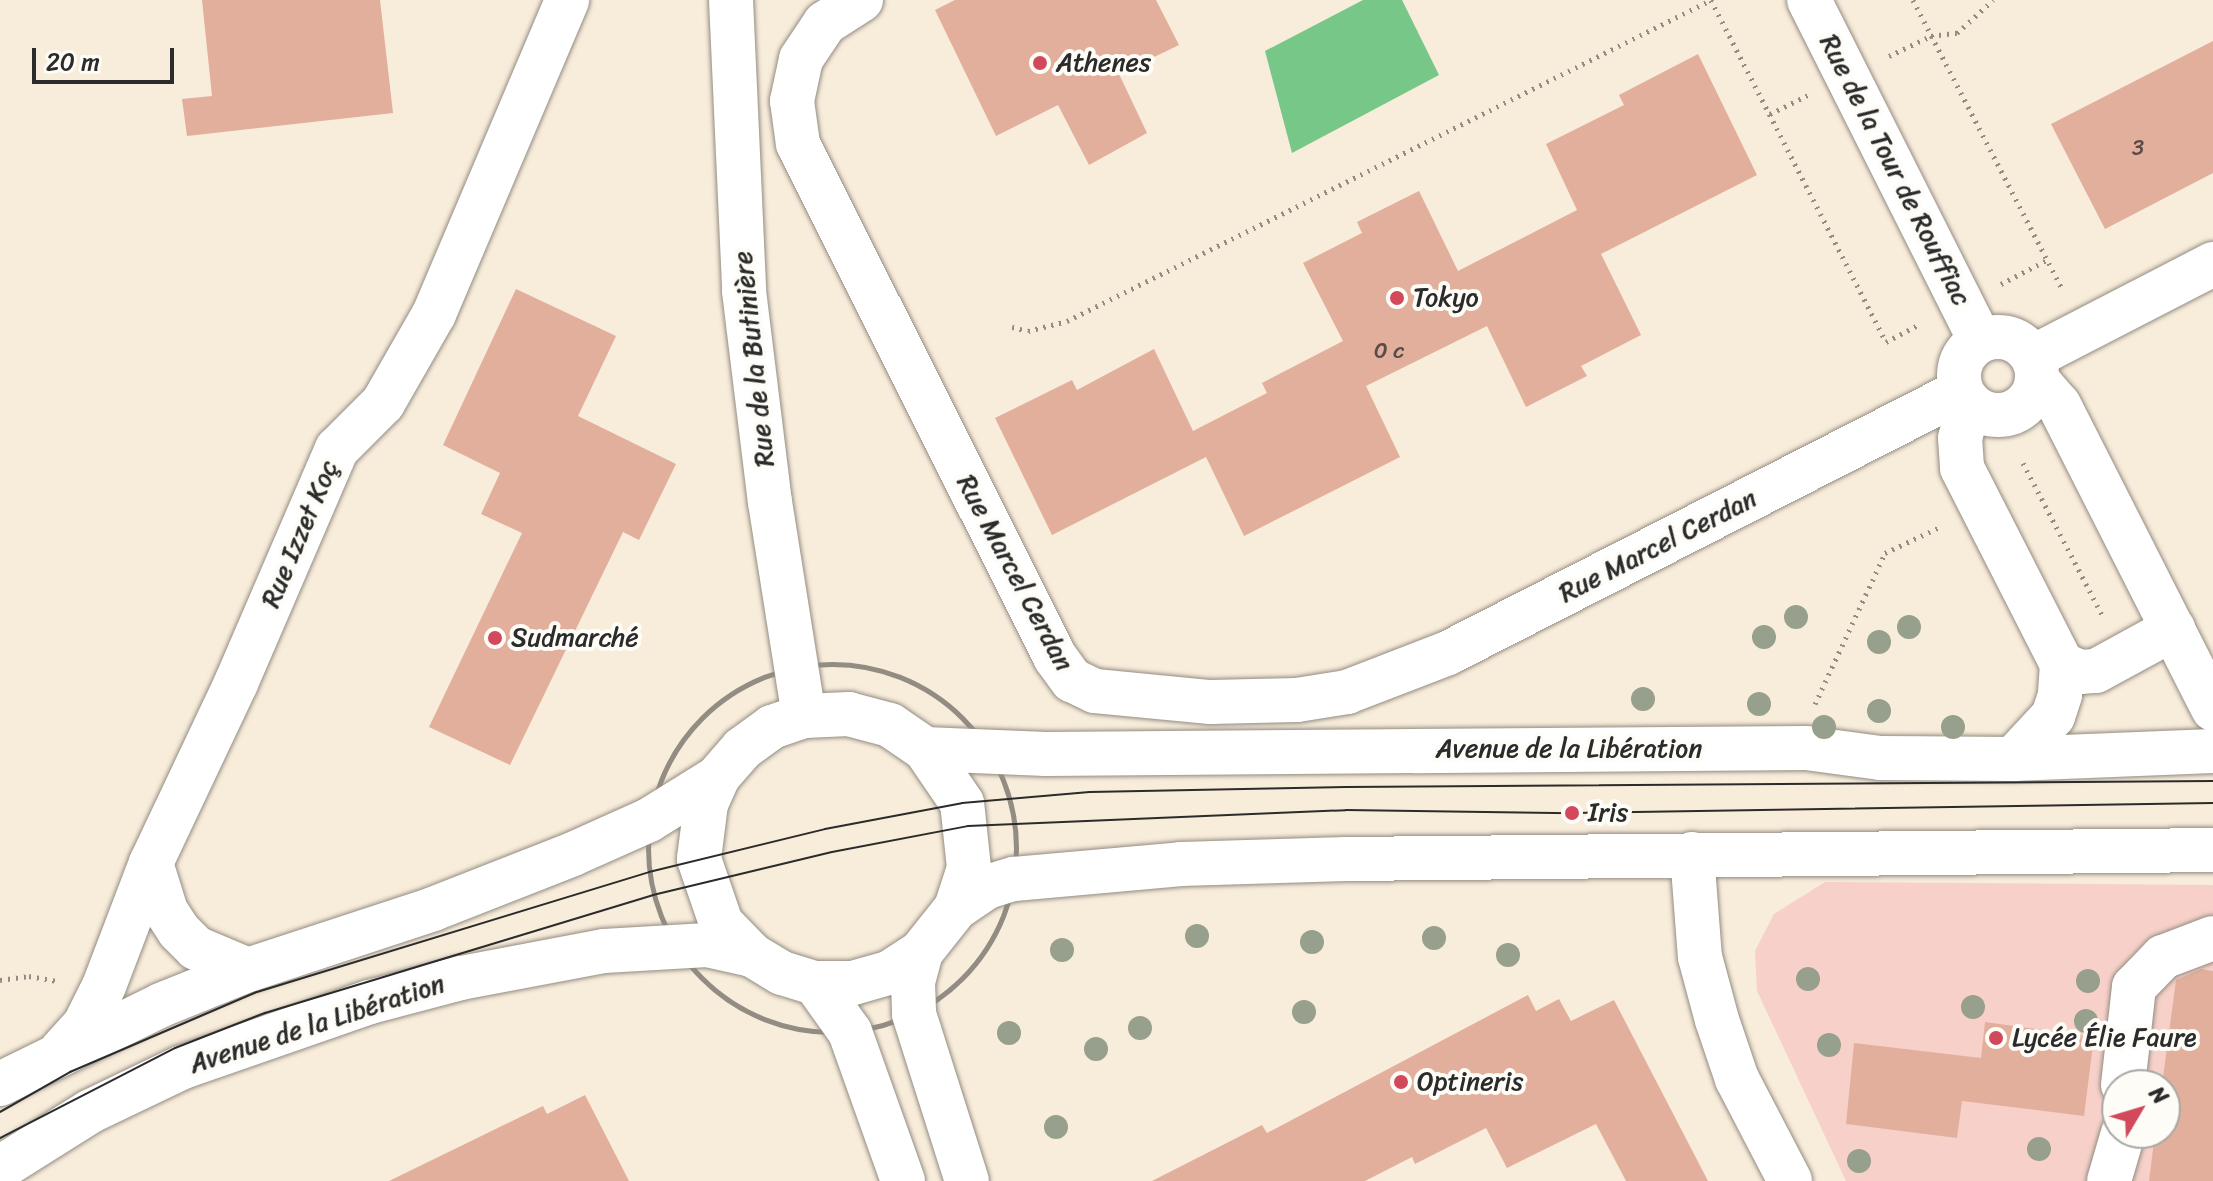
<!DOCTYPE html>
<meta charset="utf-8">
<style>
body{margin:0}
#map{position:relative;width:2213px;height:1181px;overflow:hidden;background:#f8ecda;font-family:Sriracha,sans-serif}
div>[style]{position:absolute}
.built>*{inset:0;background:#f7d1c9}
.green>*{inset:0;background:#76c788}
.building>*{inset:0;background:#e2af9c}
.path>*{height:5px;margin-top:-2.5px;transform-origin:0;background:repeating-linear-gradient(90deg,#928c82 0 2px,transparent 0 8px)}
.path>.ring{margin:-2.5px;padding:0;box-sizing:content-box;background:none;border:5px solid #928c82;border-radius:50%}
.roads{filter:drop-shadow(0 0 2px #928c82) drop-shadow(0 0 2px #928c82)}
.minor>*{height:44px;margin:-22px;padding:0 22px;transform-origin:22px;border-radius:22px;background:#fff}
.minor>.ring{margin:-22px;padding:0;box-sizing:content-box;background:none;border:44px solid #fff;border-radius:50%}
.tram>*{height:2px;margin:-1px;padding:0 1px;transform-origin:1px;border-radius:1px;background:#2b2b2b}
.trees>*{width:24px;height:24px;margin:-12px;border-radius:50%;background:#96a08c}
.dots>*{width:22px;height:22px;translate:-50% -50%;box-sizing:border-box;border:4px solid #fdfcf7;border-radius:50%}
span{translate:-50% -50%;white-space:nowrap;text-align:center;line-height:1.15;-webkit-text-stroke:8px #fdfcf7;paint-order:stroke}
.number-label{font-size:22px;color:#594c47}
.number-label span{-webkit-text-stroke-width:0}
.poi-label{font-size:26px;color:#2b2b2b}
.left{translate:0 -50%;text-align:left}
.street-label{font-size:26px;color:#2b2b2b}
.north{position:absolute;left:2101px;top:1069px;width:80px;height:80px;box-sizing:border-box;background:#fdfcf7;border:2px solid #a9a8a5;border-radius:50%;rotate:52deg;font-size:22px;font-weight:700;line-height:32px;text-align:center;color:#2b2b2b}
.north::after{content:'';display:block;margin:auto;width:28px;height:36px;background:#d1495b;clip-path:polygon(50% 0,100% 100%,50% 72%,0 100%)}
.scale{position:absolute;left:32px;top:48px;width:142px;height:36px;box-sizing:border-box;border:4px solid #2b2b2b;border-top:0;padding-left:10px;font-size:24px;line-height:28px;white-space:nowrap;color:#2b2b2b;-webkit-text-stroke:6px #fdfcf7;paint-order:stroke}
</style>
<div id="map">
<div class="built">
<i style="clip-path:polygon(evenodd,1825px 882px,2213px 885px,2213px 1181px,1846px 1181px,1757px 991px,1755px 951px,1774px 914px,1825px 882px,2117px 1085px,2165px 1085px,2165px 1133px,2117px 1133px,2117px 1085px)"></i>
</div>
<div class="green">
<i style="clip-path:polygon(1363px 0,1402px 0,1439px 75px,1292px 153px,1265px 51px)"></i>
</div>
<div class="building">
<i style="clip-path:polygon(202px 0,380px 0,393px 113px,187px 136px,182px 99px,212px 96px)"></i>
<i style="clip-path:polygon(955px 0,1156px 0,1179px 45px,1119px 74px,1147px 133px,1089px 165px,1058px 105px,996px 136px,935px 10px)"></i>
<i style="clip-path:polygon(2213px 41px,2213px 173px,2105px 229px,2051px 124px)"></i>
<i style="clip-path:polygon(1698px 54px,1757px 175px,1601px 254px,1641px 335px,1581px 366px,1587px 376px,1526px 407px,1487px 326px,1366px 386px,1400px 457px,1244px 536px,1206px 457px,1052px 535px,995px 418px,1072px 380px,1077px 390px,1154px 349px,1193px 431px,1267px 393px,1262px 383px,1343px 341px,1303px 263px,1362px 233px,1357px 222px,1419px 191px,1458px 271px,1577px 210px,1546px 144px,1624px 105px,1619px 95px)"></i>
<i style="clip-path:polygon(516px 289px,616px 336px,578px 416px,676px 464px,639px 540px,623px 532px,510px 765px,429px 727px,522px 533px,481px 514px,500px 473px,443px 445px)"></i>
<i style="clip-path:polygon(2201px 969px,2213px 971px,2213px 1181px,2149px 1181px,2155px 1133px,2165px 1133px,2162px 1085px,2176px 980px)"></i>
<i style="clip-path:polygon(1528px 995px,1536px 1011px,1559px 999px,1571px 1021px,1614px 1000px,1708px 1181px,1626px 1181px,1596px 1124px,1507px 1168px,1486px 1128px,1415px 1164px,1412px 1157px,1365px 1181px,1152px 1181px,1262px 1125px,1267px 1133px)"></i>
<i style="clip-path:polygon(1985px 1022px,2094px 1037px,2084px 1116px,1962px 1101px,1957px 1138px,1846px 1124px,1854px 1043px,1981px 1058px)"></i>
<i style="clip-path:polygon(585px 1095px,629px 1181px,389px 1181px,543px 1106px,547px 1114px)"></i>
</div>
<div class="path">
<i style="left:1711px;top:0;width:384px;rotate:62.9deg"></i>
<i style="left:1886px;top:342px;width:38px;rotate:-28deg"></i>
<i style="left:1913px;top:0;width:327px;rotate:62.7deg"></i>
<i style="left:1889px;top:56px;width:47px;rotate:-25.5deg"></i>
<i style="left:1931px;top:36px;width:26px;rotate:-7deg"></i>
<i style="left:1957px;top:33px;width:49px;rotate:-42.5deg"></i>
<i style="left:1770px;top:114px;width:42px;rotate:-26.6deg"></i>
<i style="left:2001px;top:284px;width:52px;rotate:-27.6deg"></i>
<i style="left:1012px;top:327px;width:16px;rotate:14deg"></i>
<i style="left:1028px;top:331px;width:40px;rotate:-14.4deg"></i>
<i style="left:1067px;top:321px;width:720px;rotate:-26.49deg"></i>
<i style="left:2023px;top:463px;width:171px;rotate:62.5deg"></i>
<i class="ring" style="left:648px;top:664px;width:363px;height:363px"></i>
<i style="left:1815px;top:704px;width:166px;rotate:-65.1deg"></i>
<i style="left:1885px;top:553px;width:63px;rotate:-25.3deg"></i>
<i style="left:0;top:980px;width:29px;rotate:-8deg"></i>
<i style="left:29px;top:976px;width:27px;rotate:10deg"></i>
</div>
<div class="roads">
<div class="minor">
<i style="left:731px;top:0;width:291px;rotate:87.4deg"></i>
<i style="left:744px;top:291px;width:213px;rotate:83deg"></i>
<i style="left:770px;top:502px;width:217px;rotate:81deg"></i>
<i style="left:861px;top:0;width:43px;rotate:147.4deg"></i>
<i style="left:825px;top:23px;width:43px;rotate:123.7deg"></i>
<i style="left:801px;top:59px;width:43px;rotate:102.1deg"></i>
<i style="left:792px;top:101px;width:43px;rotate:82.1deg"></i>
<i style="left:798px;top:144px;width:574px;rotate:63.39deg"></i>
<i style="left:1055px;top:657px;width:29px;rotate:54deg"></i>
<i style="left:1072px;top:680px;width:25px;rotate:26deg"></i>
<i style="left:1095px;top:691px;width:116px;rotate:5.5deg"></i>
<i style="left:1210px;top:702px;width:87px;rotate:-1.3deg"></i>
<i style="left:1297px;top:700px;width:51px;rotate:-9.1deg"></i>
<i style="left:1347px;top:692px;width:108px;rotate:-21.1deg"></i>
<i style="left:1448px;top:653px;width:576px;rotate:-27.05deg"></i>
<i style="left:1809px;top:0;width:381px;rotate:63.3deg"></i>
<i class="ring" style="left:1959px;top:337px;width:34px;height:34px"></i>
<i style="left:2033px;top:357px;width:203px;rotate:-27.3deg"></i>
<i style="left:2037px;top:380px;width:33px;rotate:49deg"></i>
<i style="left:2059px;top:405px;width:341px;rotate:63.1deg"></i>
<i style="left:1969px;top:403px;width:36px;rotate:104deg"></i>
<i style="left:1960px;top:438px;width:30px;rotate:86deg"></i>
<i style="left:1962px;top:468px;width:220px;rotate:63deg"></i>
<i style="left:2062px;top:664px;width:31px;rotate:94deg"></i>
<i style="left:2060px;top:695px;width:22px;rotate:108deg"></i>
<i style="left:2053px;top:716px;width:59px;rotate:132.9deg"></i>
<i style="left:2062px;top:664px;width:20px;rotate:24deg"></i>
<i style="left:2080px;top:672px;width:16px;rotate:-4deg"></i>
<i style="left:2096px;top:671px;width:88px;rotate:-28.6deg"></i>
<i style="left:925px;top:749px;width:121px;rotate:2.4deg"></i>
<i style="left:1046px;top:754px;width:760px;rotate:-0.45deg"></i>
<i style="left:1806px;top:748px;width:75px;rotate:7.7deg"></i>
<i style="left:1880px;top:758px;width:133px;rotate:0.4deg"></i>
<i style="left:2013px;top:759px;width:200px;rotate:-2.3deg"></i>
<i style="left:1692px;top:854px;width:103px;rotate:85.6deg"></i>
<i style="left:1700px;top:957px;width:65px;rotate:74.9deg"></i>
<i style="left:1717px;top:1020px;width:62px;rotate:71.3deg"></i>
<i style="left:1737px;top:1079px;width:115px;rotate:62.5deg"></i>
<i style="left:151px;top:863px;width:50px;rotate:72.6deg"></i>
<i style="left:166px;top:911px;width:24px;rotate:57deg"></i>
<i style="left:179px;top:931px;width:24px;rotate:45deg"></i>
<i style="left:196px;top:948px;width:56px;rotate:22.9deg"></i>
<i style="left:956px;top:908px;width:42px;rotate:-72deg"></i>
<i style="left:969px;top:868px;width:65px;rotate:-96.1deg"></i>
<i style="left:962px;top:803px;width:65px;rotate:-124.4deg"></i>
<i style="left:925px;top:749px;width:42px;rotate:-145.6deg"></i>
<i style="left:890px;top:725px;width:42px;rotate:-165deg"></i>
<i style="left:849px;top:714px;width:45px;rotate:177.5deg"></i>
<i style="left:804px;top:716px;width:34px;rotate:161deg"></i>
<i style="left:772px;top:727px;width:37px;rotate:144deg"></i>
<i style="left:742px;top:749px;width:37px;rotate:131deg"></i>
<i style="left:718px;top:777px;width:30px;rotate:114deg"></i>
<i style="left:706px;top:804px;width:55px;rotate:97.3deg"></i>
<i style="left:699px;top:859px;width:68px;rotate:71deg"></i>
<i style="left:721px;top:923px;width:45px;rotate:45.9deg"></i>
<i style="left:752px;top:955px;width:35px;rotate:31deg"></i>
<i style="left:782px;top:973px;width:34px;rotate:17deg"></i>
<i style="left:815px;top:983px;width:38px"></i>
<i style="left:853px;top:983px;width:37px;rotate:-16deg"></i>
<i style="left:889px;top:973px;width:38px;rotate:-33deg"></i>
<i style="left:921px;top:952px;width:56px;rotate:-51.5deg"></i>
<i style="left:956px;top:908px;width:37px;rotate:-34deg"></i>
<i style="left:987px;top:887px;width:28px;rotate:-17deg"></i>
<i style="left:1014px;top:879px;width:168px;rotate:-5.1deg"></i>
<i style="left:1181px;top:864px;width:165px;rotate:-1.7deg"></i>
<i style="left:1346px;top:859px;width:867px;rotate:-0.59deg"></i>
<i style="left:921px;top:952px;width:31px;rotate:105deg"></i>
<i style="left:913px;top:982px;width:32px;rotate:88deg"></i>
<i style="left:914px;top:1014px;width:175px;rotate:72.4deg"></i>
<i style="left:815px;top:983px;width:60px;rotate:54.5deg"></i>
<i style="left:850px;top:1032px;width:158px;rotate:70.4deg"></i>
<i style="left:61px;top:1051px;width:36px;rotate:-48deg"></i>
<i style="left:85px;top:1024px;width:42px;rotate:-63.4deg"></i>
<i style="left:104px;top:986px;width:132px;rotate:-69.1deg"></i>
<i style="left:151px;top:863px;width:199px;rotate:-64.7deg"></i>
<i style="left:236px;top:683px;width:255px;rotate:-66.7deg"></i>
<i style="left:337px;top:449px;width:65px;rotate:-45deg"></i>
<i style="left:383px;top:403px;width:103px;rotate:-60.2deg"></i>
<i style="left:434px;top:314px;width:341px;rotate:-67deg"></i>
<i style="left:0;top:1084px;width:179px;rotate:-26.1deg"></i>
<i style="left:161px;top:1005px;width:94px;rotate:-21.9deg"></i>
<i style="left:248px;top:970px;width:195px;rotate:-18.2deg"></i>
<i style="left:433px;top:909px;width:150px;rotate:-21.4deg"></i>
<i style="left:573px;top:854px;width:83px;rotate:-24.1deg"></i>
<i style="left:649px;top:820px;width:81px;rotate:-31.9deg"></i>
<i style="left:2123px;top:1085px;width:99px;rotate:-83.6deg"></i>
<i style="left:2134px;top:987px;width:42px;rotate:-46deg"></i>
<i style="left:2163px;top:957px;width:53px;rotate:-20.8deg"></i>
<i style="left:0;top:1168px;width:107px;rotate:-32.1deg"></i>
<i style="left:91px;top:1111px;width:102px;rotate:-25.6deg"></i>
<i style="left:183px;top:1067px;width:198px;rotate:-19.2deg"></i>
<i style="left:370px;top:1002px;width:94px;rotate:-14.8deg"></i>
<i style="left:461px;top:978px;width:146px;rotate:-10.7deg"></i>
<i style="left:604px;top:951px;width:103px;rotate:-3.3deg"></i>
<i style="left:707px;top:945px;width:46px;rotate:12.5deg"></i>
<i style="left:2109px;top:1181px;width:50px;rotate:-73.7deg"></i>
</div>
</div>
<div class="tram">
<i style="left:0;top:1112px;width:81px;rotate:-29.7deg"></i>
<i style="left:70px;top:1072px;width:203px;rotate:-23.2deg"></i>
<i style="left:257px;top:992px;width:410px;rotate:-17deg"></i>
<i style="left:649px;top:872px;width:181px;rotate:-13.7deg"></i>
<i style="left:825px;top:829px;width:139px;rotate:-10.7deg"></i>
<i style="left:962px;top:803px;width:128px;rotate:-4.9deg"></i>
<i style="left:1090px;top:792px;width:256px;rotate:-1.1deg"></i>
<i style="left:1346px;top:787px;width:867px;rotate:-0.4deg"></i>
<i style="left:0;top:1138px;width:197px;rotate:-27.2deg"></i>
<i style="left:175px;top:1048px;width:97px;rotate:-21.3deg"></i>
<i style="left:265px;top:1013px;width:406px;rotate:-16.9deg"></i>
<i style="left:653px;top:895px;width:184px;rotate:-13.5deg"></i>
<i style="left:832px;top:852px;width:138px;rotate:-10.8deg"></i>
<i style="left:968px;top:826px;width:378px;rotate:-2.4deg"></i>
<i style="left:1346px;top:810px;width:226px;rotate:0.8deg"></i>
<i style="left:1572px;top:813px;width:641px;rotate:-0.89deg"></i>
</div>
<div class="trees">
<i style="left:1796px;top:617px"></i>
<i style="left:1909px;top:627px"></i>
<i style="left:1764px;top:637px"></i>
<i style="left:1879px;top:642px"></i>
<i style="left:1643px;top:699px"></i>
<i style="left:1759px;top:704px"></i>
<i style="left:1879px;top:711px"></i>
<i style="left:1824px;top:727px"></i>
<i style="left:1953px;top:727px"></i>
<i style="left:1197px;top:936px"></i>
<i style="left:1434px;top:938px"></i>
<i style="left:1312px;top:942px"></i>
<i style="left:1062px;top:950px"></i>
<i style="left:1508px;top:955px"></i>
<i style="left:1808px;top:979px"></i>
<i style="left:2088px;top:981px"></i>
<i style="left:1973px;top:1007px"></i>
<i style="left:1304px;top:1012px"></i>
<i style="left:2086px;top:1021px"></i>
<i style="left:1140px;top:1028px"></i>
<i style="left:1009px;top:1033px"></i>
<i style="left:1829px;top:1045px"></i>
<i style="left:1096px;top:1049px"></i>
<i style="left:1056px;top:1127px"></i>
<i style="left:2039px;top:1149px"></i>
<i style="left:1859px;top:1161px"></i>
</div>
<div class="dots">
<i style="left:1040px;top:63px;background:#d1495b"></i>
<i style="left:1397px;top:298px;background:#d1495b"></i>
<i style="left:495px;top:638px;background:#d1495b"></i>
<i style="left:1572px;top:813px;background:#d1495b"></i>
<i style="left:1996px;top:1038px;background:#d1495b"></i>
<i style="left:1401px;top:1082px;background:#d1495b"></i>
</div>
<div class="number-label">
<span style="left:2138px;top:148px">3</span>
<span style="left:1389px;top:351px">0 c</span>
</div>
<div class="poi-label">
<span class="left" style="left:1056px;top:63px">Athenes</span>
<span class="left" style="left:1413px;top:298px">Tokyo</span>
<span class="left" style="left:511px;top:638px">Sudmarché</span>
<span class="left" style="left:1588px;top:813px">Iris</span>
<span class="left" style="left:2012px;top:1038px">Lycée Élie Faure</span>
<span class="left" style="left:1417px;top:1082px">Optineris</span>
</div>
<div class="street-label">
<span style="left:1895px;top:170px;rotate:63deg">Rue de la Tour de Rouffiac</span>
<span style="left:754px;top:359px;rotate:-96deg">Rue de la Butinière</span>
<span style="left:300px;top:534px;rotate:-67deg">Rue Izzet Koç</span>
<span style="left:1658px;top:546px;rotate:-27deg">Rue Marcel Cerdan</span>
<span style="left:1015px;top:573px;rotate:62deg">Rue Marcel Cerdan</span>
<span style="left:1569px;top:749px">Avenue de la Libération</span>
<span style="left:317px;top:1024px;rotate:-18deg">Avenue de la Libération</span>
</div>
<div class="north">N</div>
<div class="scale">20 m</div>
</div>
